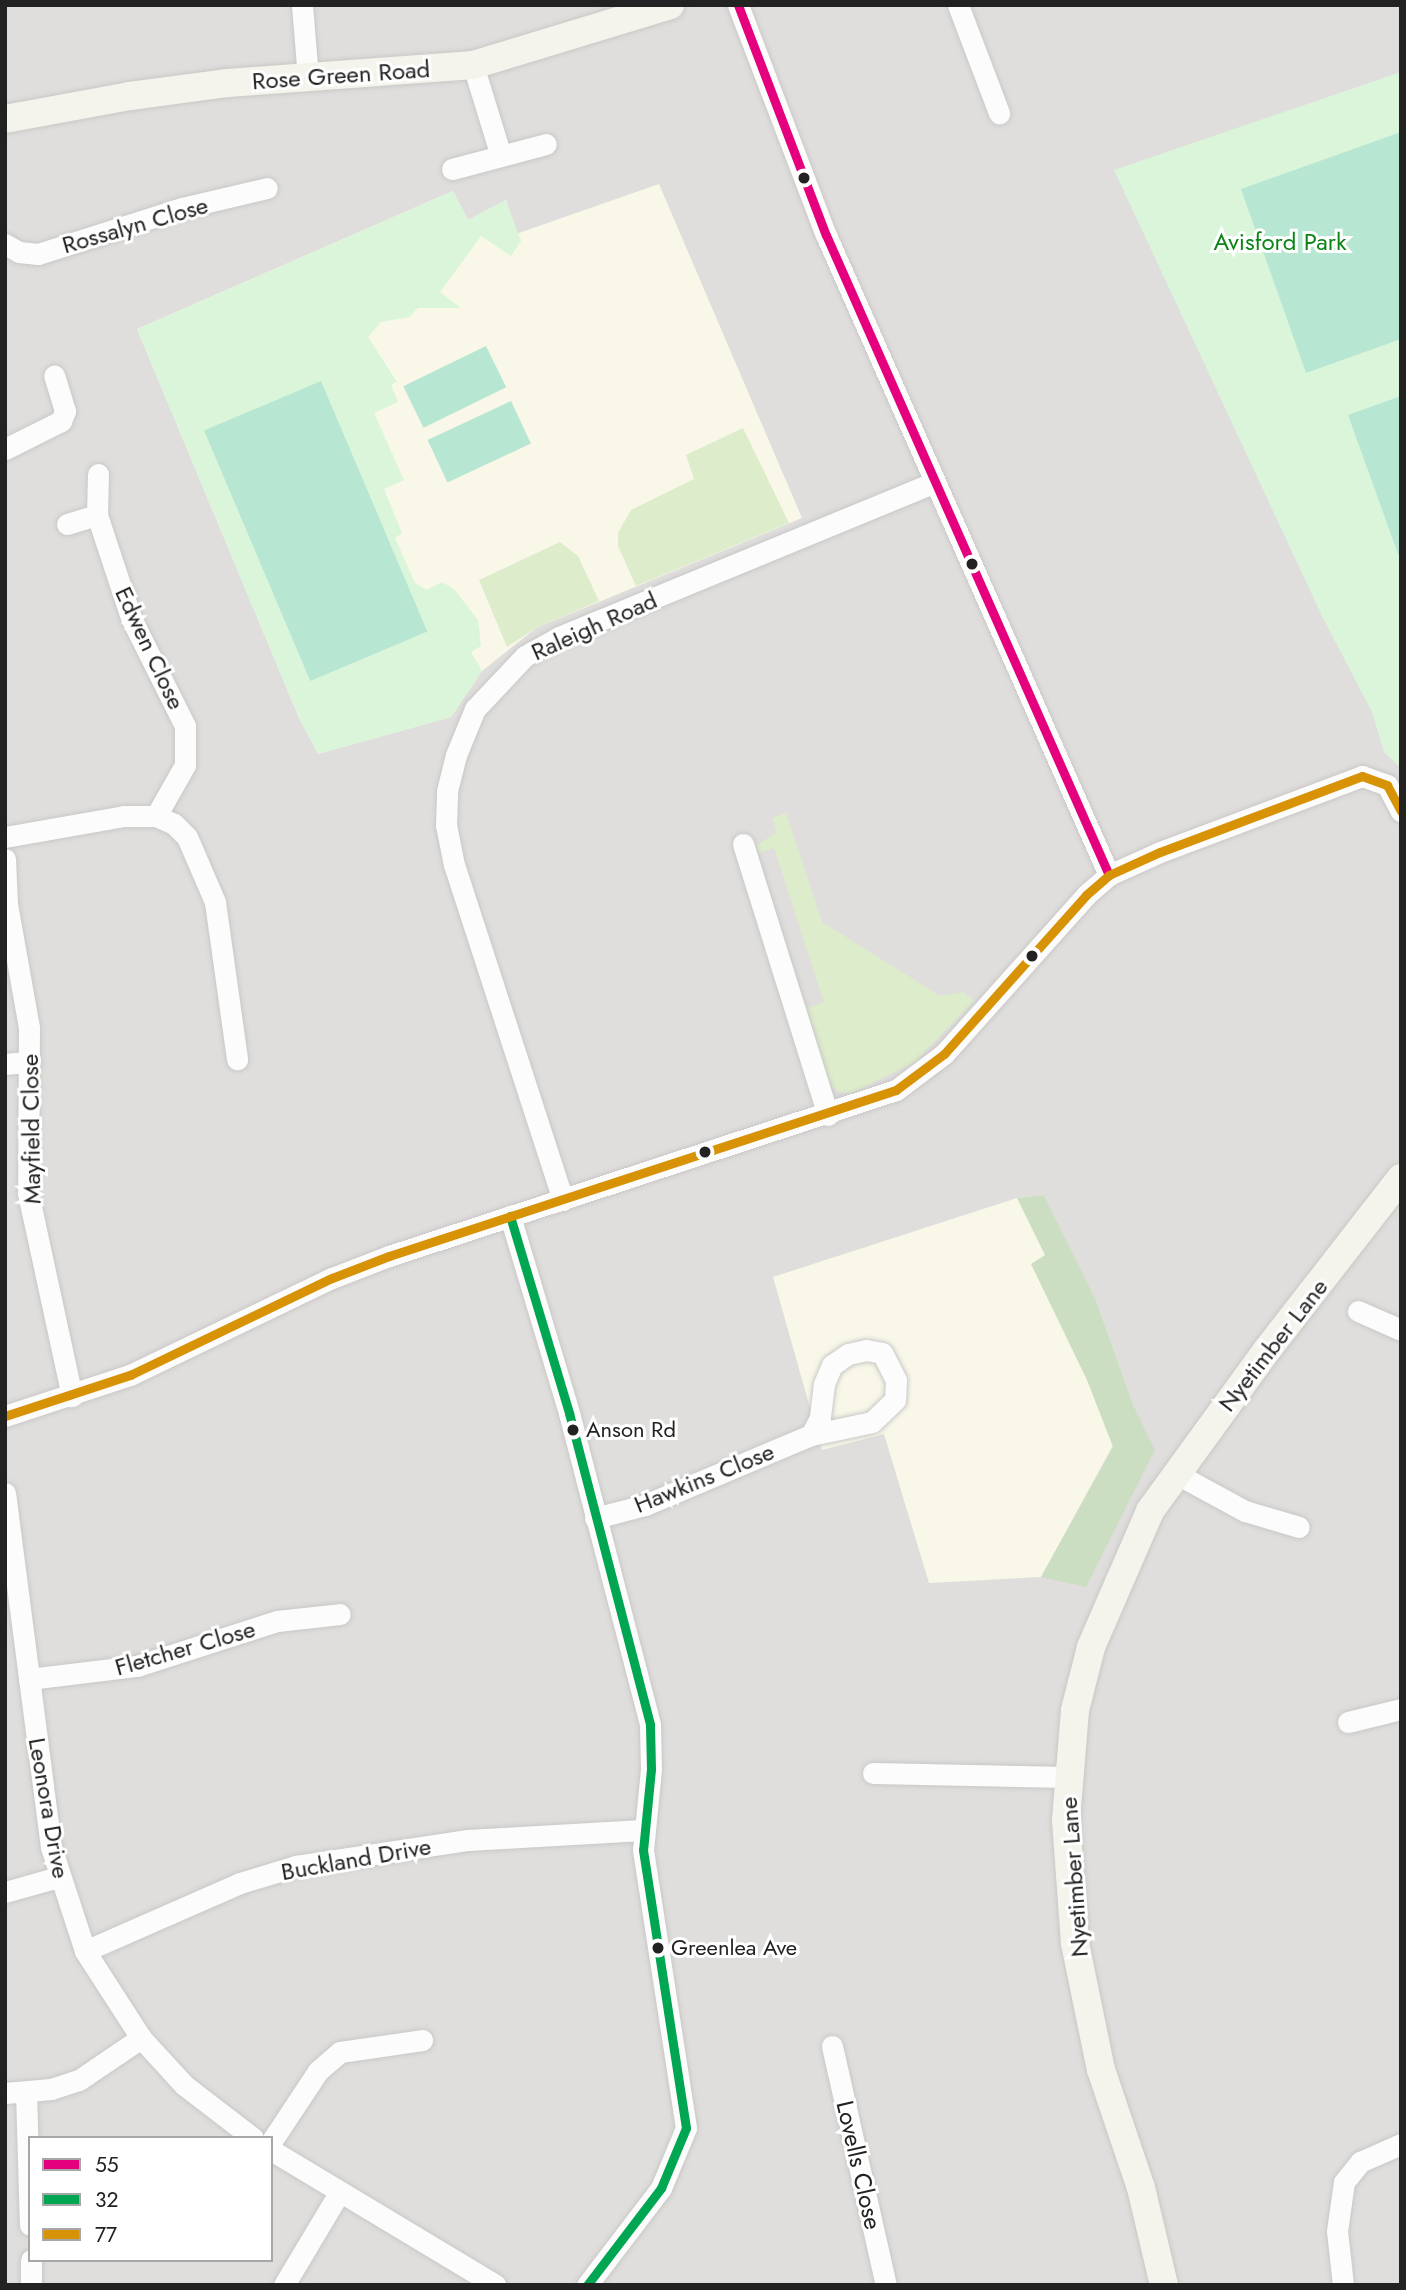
<!DOCTYPE html>
<style>
body{margin:0}
#map{position:relative;width:1406px;height:2290px;overflow:hidden;background:#f0eeeb;font-family:Jost,sans-serif}
div>[style]{position:absolute}
.residential>*{inset:0;background:#dfdedc}
.education>*{inset:0;background:#f8f7e8}
.grass>*{inset:0;background:#ddeccb}
.forest>*{inset:0;background:#cbdec1}
.park>*{inset:0;background:#daf5da}
.pitch>*{inset:0;background:#b7e6d2;transform-origin:0 0}
.roads{filter:drop-shadow(0 0 2px #c9c8c7) drop-shadow(0 0 2px #c9c8c7)}
.street>*{height:21px;margin:-10.5px;padding:0 10.5px;transform-origin:10.5px;border-radius:10.5px;background:#fdfcfc}
.secondary>*{height:28px;margin:-14px;padding:0 14px;transform-origin:14px;border-radius:14px;background:#f4f4ed}
.bus-1>*{height:9px;margin:-4.5px;padding:0 4.5px;transform-origin:4.5px;border-radius:4.5px;background:#e5007d}
.bus-2>*{height:9px;margin:-4.5px;padding:0 4.5px;transform-origin:4.5px;border-radius:4.5px;background:#00a651}
.bus-3>*{height:9px;margin:-4.5px;padding:0 4.5px;transform-origin:4.5px;border-radius:4.5px;background:#d79205}
.dots>*{width:19px;height:19px;translate:-50% -50%;box-sizing:border-box;border:4px solid #fff;border-radius:50%}
span{translate:-50% -50%;white-space:nowrap;text-align:center;line-height:1.15;-webkit-text-stroke:6px #fff;paint-order:stroke}
.bus-label{font-size:22px;color:#222}
.left{translate:0 -50%;text-align:left}
.street-label{font-size:24px;color:#222}
.park-label{font-size:24px;color:#0c8416}
.frame{position:absolute;inset:0;border:7px solid #222;pointer-events:none}
.legend{position:absolute;left:28px;top:2136px;width:245px;height:126px;box-sizing:border-box;background:#fff;border:2px solid #a7a7a7;margin:0;padding:9px 12px;list-style:none;font-size:21px;color:#222}
.legend li{display:flex;align-items:center;gap:14px;height:35px}
.legend b{width:35px;border:2px solid #a7a7a7}
</style>
<div id="map">
<div class="residential">
<i style="clip-path:polygon(evenodd,5px 5px,1401px 5px,1401px 2285px,5px 2285px,5px 5px,30px 2138px,271px 2138px,271px 2260px,30px 2260px,30px 2138px)"></i>
</div>
<div class="education">
<i style="clip-path:polygon(659px 184px,802px 518px,536px 628px,482px 671px,451px 717px,318px 754px,299px 718px,137px 329px,453px 191px,468px 220px,506px 200px,516px 234px)"></i>
<i style="clip-path:polygon(1044px 1195px,1096px 1300px,1134px 1407px,1041px 1577px,929px 1583px,884px 1434px,822px 1450px,773px 1277px,1017px 1198px)"></i>
</div>
<div class="grass">
<i style="clip-path:polygon(743px 428px,789px 523px,636px 586px,618px 546px,618px 533px,631px 510px,694px 479px,686px 455px)"></i>
<i style="clip-path:polygon(560px 542px,578px 556px,599px 601px,536px 628px,507px 647px,479px 580px)"></i>
<i style="clip-path:polygon(786px 813px,822px 922px,940px 996px,964px 992px,974px 1001px,915px 1062px,850px 1094px,837px 1091px,827px 1080px,804px 1009px,824px 1002px,774px 848px,759px 853px,756px 846px,777px 832px,772px 818px)"></i>
</div>
<div class="forest">
<i style="clip-path:polygon(1044px 1195px,1096px 1300px,1134px 1407px,1155px 1450px,1086px 1587px,1041px 1577px,1113px 1447px,1087px 1380px,1031px 1264px,1045px 1255px,1017px 1198px)"></i>
</div>
<div class="park">
<i style="clip-path:polygon(1401px 72px,1401px 768px,1384px 752px,1372px 712px,1322px 616px,1114px 170px)"></i>
<i style="clip-path:polygon(453px 191px,468px 220px,506px 200px,521px 241px,511px 256px,481px 236px,440px 292px,461px 308px,418px 308px,409px 317px,381px 322px,368px 337px,397px 382px,391px 385px,398px 402px,374px 413px,404px 480px,384px 489px,402px 533px,395px 538px,415px 583px,427px 590px,442px 582px,454px 589px,478px 620px,481px 646px,471px 652px,482px 671px,451px 717px,318px 754px,299px 718px,137px 329px)"></i>
</div>
<div class="pitch">
<i style="clip-path:polygon(1401px 132px,1401px 339px,1306px 373px,1241px 189px)"></i>
<i style="left:486px;top:346px;width:46px;height:92px;rotate:64deg"></i>
<i style="left:321px;top:381px;width:272px;height:127px;rotate:67deg"></i>
<i style="clip-path:polygon(1401px 396px,1401px 562px,1348px 415px)"></i>
<i style="left:511px;top:401px;width:47px;height:92px;rotate:65deg"></i>
</div>
<div class="roads">
<div class="street">
<i style="left:302px;top:5px;width:73px;rotate:85.3deg"></i>
<i style="left:738px;top:5px;width:246px;rotate:69.1deg"></i>
<i style="left:826px;top:235px;width:700px;rotate:66.15deg"></i>
<i style="left:958px;top:5px;width:116px;rotate:69.2deg"></i>
<i style="left:473px;top:65px;width:95px;rotate:72.9deg"></i>
<i style="left:452px;top:169px;width:97px;rotate:-14.9deg"></i>
<i style="left:5px;top:244px;width:16px;rotate:30deg"></i>
<i style="left:19px;top:252px;width:19px;rotate:6deg"></i>
<i style="left:38px;top:254px;width:151px;rotate:-17.7deg"></i>
<i style="left:182px;top:208px;width:87px;rotate:-13.2deg"></i>
<i style="left:5px;top:449px;width:63px;rotate:-26.6deg"></i>
<i style="left:61px;top:421px;width:11px;rotate:-68deg"></i>
<i style="left:65px;top:411px;width:37px;rotate:-107deg"></i>
<i style="left:98px;top:474px;width:41px;rotate:91.4deg"></i>
<i style="left:97px;top:515px;width:108px;rotate:71.7deg"></i>
<i style="left:131px;top:618px;width:121px;rotate:63.4deg"></i>
<i style="left:185px;top:726px;width:39px;rotate:90deg"></i>
<i style="left:185px;top:765px;width:59px;rotate:119.6deg"></i>
<i style="left:67px;top:524px;width:31px;rotate:-17deg"></i>
<i style="left:5px;top:837px;width:121px;rotate:-10deg"></i>
<i style="left:124px;top:816px;width:32px"></i>
<i style="left:156px;top:816px;width:20px;rotate:24deg"></i>
<i style="left:174px;top:824px;width:18px;rotate:45deg"></i>
<i style="left:187px;top:837px;width:71px;rotate:66.7deg"></i>
<i style="left:215px;top:902px;width:159px;rotate:82deg"></i>
<i style="left:743px;top:844px;width:284px;rotate:72.6deg"></i>
<i style="left:5px;top:859px;width:45px;rotate:87.5deg"></i>
<i style="left:7px;top:904px;width:125px;rotate:79.9deg"></i>
<i style="left:29px;top:1027px;width:166px;rotate:90.3deg"></i>
<i style="left:28px;top:1193px;width:208px;rotate:77.8deg"></i>
<i style="left:5px;top:1064px;width:25px;rotate:-5deg"></i>
<i style="left:563px;top:1200px;width:352px;rotate:-108deg"></i>
<i style="left:454px;top:865px;width:41px;rotate:-101.3deg"></i>
<i style="left:446px;top:825px;width:34px;rotate:-88deg"></i>
<i style="left:447px;top:791px;width:37px;rotate:-76deg"></i>
<i style="left:456px;top:755px;width:50px;rotate:-67.6deg"></i>
<i style="left:475px;top:709px;width:73px;rotate:-46.7deg"></i>
<i style="left:525px;top:656px;width:39px;rotate:-29deg"></i>
<i style="left:559px;top:637px;width:404px;rotate:-22.4deg"></i>
<i style="left:510px;top:1216px;width:206px;rotate:73.3deg"></i>
<i style="left:569px;top:1413px;width:322px;rotate:75.4deg"></i>
<i style="left:650px;top:1725px;width:44px;rotate:88.7deg"></i>
<i style="left:651px;top:1769px;width:81px;rotate:95.6deg"></i>
<i style="left:643px;top:1850px;width:281px;rotate:81.2deg"></i>
<i style="left:686px;top:2128px;width:65px;rotate:112.6deg"></i>
<i style="left:661px;top:2188px;width:122px;rotate:127.3deg"></i>
<i style="left:1358px;top:1311px;width:47px;rotate:23.8deg"></i>
<i style="left:5px;top:1416px;width:132px;rotate:-18.2deg"></i>
<i style="left:130px;top:1375px;width:224px;rotate:-25.7deg"></i>
<i style="left:332px;top:1278px;width:61px;rotate:-21.1deg"></i>
<i style="left:389px;top:1256px;width:533px;rotate:-18.13deg"></i>
<i style="left:896px;top:1090px;width:60px;rotate:-36.9deg"></i>
<i style="left:944px;top:1054px;width:213px;rotate:-48.2deg"></i>
<i style="left:1086px;top:895px;width:30px;rotate:-41deg"></i>
<i style="left:1109px;top:875px;width:56px;rotate:-24.3deg"></i>
<i style="left:1160px;top:852px;width:216px;rotate:-20.6deg"></i>
<i style="left:1362px;top:776px;width:27px;rotate:20deg"></i>
<i style="left:1387px;top:785px;width:30px;rotate:62deg"></i>
<i style="left:1175px;top:1473px;width:80px;rotate:28.5deg"></i>
<i style="left:1245px;top:1511px;width:56px;rotate:16.5deg"></i>
<i style="left:5px;top:1493px;width:357px;rotate:82.6deg"></i>
<i style="left:51px;top:1847px;width:109px;rotate:71.9deg"></i>
<i style="left:85px;top:1951px;width:103px;rotate:57.2deg"></i>
<i style="left:141px;top:2038px;width:64px;rotate:47.5deg"></i>
<i style="left:184px;top:2085px;width:87px;rotate:37.5deg"></i>
<i style="left:595px;top:1518px;width:52px;rotate:-14.6deg"></i>
<i style="left:645px;top:1505px;width:180px;rotate:-22.9deg"></i>
<i style="left:811px;top:1435px;width:62px;rotate:-12deg"></i>
<i style="left:872px;top:1422px;width:32px;rotate:-44deg"></i>
<i style="left:895px;top:1400px;width:20px;rotate:-87deg"></i>
<i style="left:896px;top:1380px;width:30px;rotate:-117deg"></i>
<i style="left:882px;top:1353px;width:16px;rotate:-169deg"></i>
<i style="left:866px;top:1350px;width:18px;rotate:167deg"></i>
<i style="left:848px;top:1354px;width:19px;rotate:145deg"></i>
<i style="left:832px;top:1365px;width:21px;rotate:113deg"></i>
<i style="left:824px;top:1384px;width:34px;rotate:97deg"></i>
<i style="left:820px;top:1418px;width:19px;rotate:118deg"></i>
<i style="left:29px;top:1679px;width:109px;rotate:-6.9deg"></i>
<i style="left:137px;top:1666px;width:147px;rotate:-17.8deg"></i>
<i style="left:277px;top:1621px;width:63px;rotate:-6.3deg"></i>
<i style="left:1348px;top:1722px;width:55px;rotate:-13.8deg"></i>
<i style="left:873px;top:1773px;width:195px;rotate:1.2deg"></i>
<i style="left:5px;top:1892px;width:55px;rotate:-15.8deg"></i>
<i style="left:85px;top:1951px;width:169px;rotate:-23.7deg"></i>
<i style="left:240px;top:1883px;width:59px;rotate:-16.9deg"></i>
<i style="left:296px;top:1866px;width:174px;rotate:-8.6deg"></i>
<i style="left:468px;top:1840px;width:175px;rotate:-3.3deg"></i>
<i style="left:832px;top:2046px;width:245px;rotate:77.3deg"></i>
<i style="left:26px;top:2092px;width:133px;rotate:88.3deg"></i>
<i style="left:5px;top:2093px;width:46px;rotate:-5deg"></i>
<i style="left:51px;top:2089px;width:29px;rotate:-18deg"></i>
<i style="left:79px;top:2080px;width:75px;rotate:-34.1deg"></i>
<i style="left:271px;top:2142px;width:85px;rotate:-56.5deg"></i>
<i style="left:318px;top:2071px;width:29px;rotate:-41deg"></i>
<i style="left:340px;top:2052px;width:83px;rotate:-8.3deg"></i>
<i style="left:271px;top:2150px;width:262px;rotate:31deg"></i>
<i style="left:31px;top:2260px;width:25px;rotate:90deg"></i>
<i style="left:284px;top:2285px;width:107px;rotate:-59.1deg"></i>
<i style="left:1343px;top:2285px;width:54px;rotate:-96.3deg"></i>
<i style="left:1337px;top:2231px;width:49px;rotate:-81.9deg"></i>
<i style="left:1344px;top:2182px;width:26px;rotate:-51deg"></i>
<i style="left:1360px;top:2162px;width:45px;rotate:-23.7deg"></i>
</div>
<div class="secondary">
<i style="left:5px;top:119px;width:127px;rotate:-10.4deg"></i>
<i style="left:130px;top:96px;width:99px;rotate:-7.6deg"></i>
<i style="left:228px;top:83px;width:246px;rotate:-4.2deg"></i>
<i style="left:473px;top:65px;width:206px;rotate:-16.9deg"></i>
<i style="left:1164px;top:2285px;width:100px;rotate:-103.3deg"></i>
<i style="left:1141px;top:2188px;width:125px;rotate:-108.7deg"></i>
<i style="left:1101px;top:2070px;width:130px;rotate:-101.6deg"></i>
<i style="left:1075px;top:1943px;width:123px;rotate:-94.2deg"></i>
<i style="left:1066px;top:1820px;width:110px;rotate:-85.3deg"></i>
<i style="left:1075px;top:1710px;width:65px;rotate:-75.7deg"></i>
<i style="left:1091px;top:1647px;width:148px;rotate:-66.5deg"></i>
<i style="left:1150px;top:1511px;width:199px;rotate:-54deg"></i>
<i style="left:1267px;top:1350px;width:218px;rotate:-52.1deg"></i>
</div>
</div>
<div class="bus-1">
<i style="left:738px;top:5px;width:246px;rotate:69.1deg"></i>
<i style="left:826px;top:235px;width:700px;rotate:66.15deg"></i>
</div>
<div class="bus-2">
<i style="left:510px;top:1216px;width:206px;rotate:73.3deg"></i>
<i style="left:569px;top:1413px;width:322px;rotate:75.4deg"></i>
<i style="left:650px;top:1725px;width:44px;rotate:88.7deg"></i>
<i style="left:651px;top:1769px;width:81px;rotate:95.6deg"></i>
<i style="left:643px;top:1850px;width:281px;rotate:81.2deg"></i>
<i style="left:686px;top:2128px;width:65px;rotate:112.6deg"></i>
<i style="left:661px;top:2188px;width:122px;rotate:127.3deg"></i>
</div>
<div class="bus-3">
<i style="left:5px;top:1416px;width:132px;rotate:-18.2deg"></i>
<i style="left:130px;top:1375px;width:224px;rotate:-25.7deg"></i>
<i style="left:332px;top:1278px;width:61px;rotate:-21.1deg"></i>
<i style="left:389px;top:1256px;width:533px;rotate:-18.13deg"></i>
<i style="left:896px;top:1090px;width:60px;rotate:-36.9deg"></i>
<i style="left:944px;top:1054px;width:213px;rotate:-48.2deg"></i>
<i style="left:1086px;top:895px;width:30px;rotate:-41deg"></i>
<i style="left:1109px;top:875px;width:56px;rotate:-24.3deg"></i>
<i style="left:1160px;top:852px;width:216px;rotate:-20.6deg"></i>
<i style="left:1362px;top:776px;width:27px;rotate:20deg"></i>
<i style="left:1387px;top:785px;width:30px;rotate:62deg"></i>
</div>
<div class="dots">
<i style="left:804px;top:178px;background:#222"></i>
<i style="left:972px;top:564px;background:#222"></i>
<i style="left:1032px;top:956px;background:#222"></i>
<i style="left:705px;top:1152px;background:#222"></i>
<i style="left:573px;top:1430px;background:#222"></i>
<i style="left:658px;top:1948px;background:#222"></i>
</div>
<div class="bus-label">
<span class="left" style="left:586px;top:1430px">Anson Rd</span>
<span class="left" style="left:671px;top:1948px">Greenlea Ave</span>
</div>
<div class="street-label">
<span style="left:341px;top:75px;rotate:-4deg">Rose Green Road</span>
<span style="left:135px;top:225px;rotate:-16deg">Rossalyn Close</span>
<span style="left:594px;top:626px;rotate:-24deg">Raleigh Road</span>
<span style="left:150px;top:648px;rotate:65deg">Edwen Close</span>
<span style="left:31px;top:1129px;rotate:-91deg">Mayfield Close</span>
<span style="left:1273px;top:1345px;rotate:-52deg">Nyetimber Lane</span>
<span style="left:704px;top:1478px;rotate:-22deg">Hawkins Close</span>
<span style="left:185px;top:1648px;rotate:-16deg">Fletcher Close</span>
<span style="left:49px;top:1808px;rotate:80deg">Leonora Drive</span>
<span style="left:356px;top:1859px;rotate:-10deg">Buckland Drive</span>
<span style="left:1074px;top:1877px;rotate:-94deg">Nyetimber Lane</span>
<span style="left:859px;top:2165px;rotate:77deg">Lovells Close</span>
</div>
<div class="park-label">
<span style="left:1280px;top:242px">Avisford Park</span>
</div>
<div class="frame"></div>
<ul class="legend">
<li><b style="height:9px;background:#e5007d"></b>55</li>
<li><b style="height:9px;background:#00a651"></b>32</li>
<li><b style="height:9px;background:#d79205"></b>77</li>
</ul>
</div>
